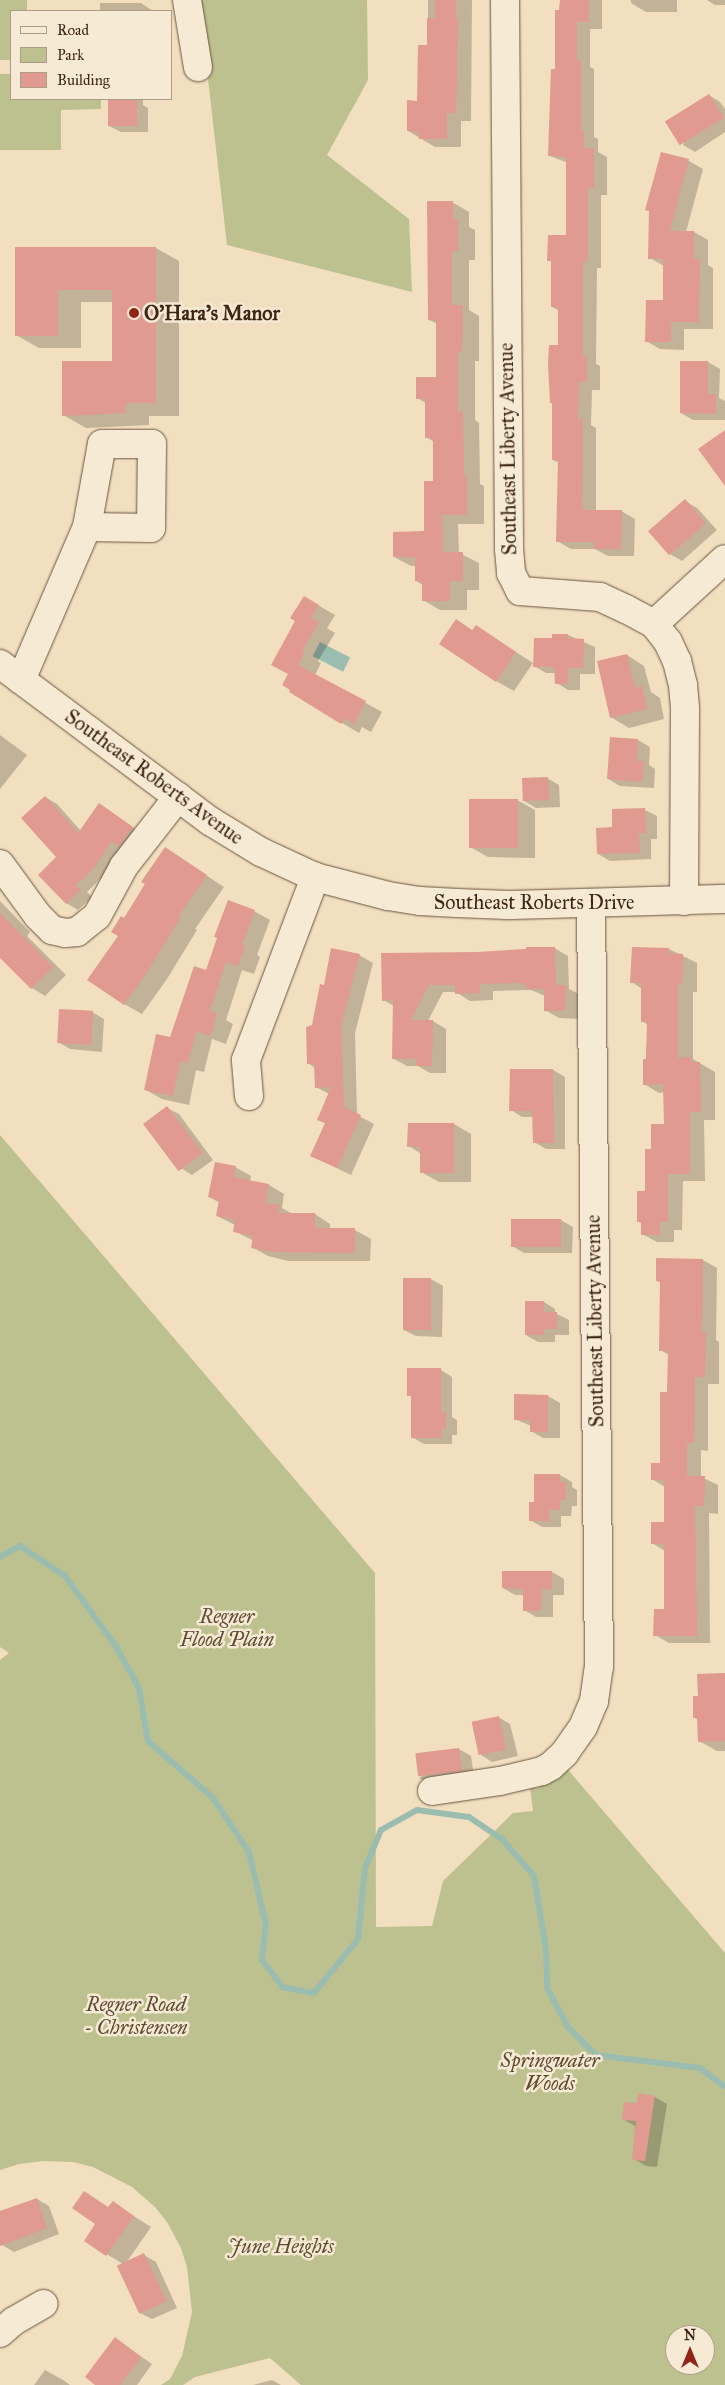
<!DOCTYPE html>
<style>
body{margin:0}
#map{position:relative;width:725px;height:2385px;overflow:hidden;background:#f2dfbf;font-family:"IM FELL Great Primer",serif}
div>[style]{position:absolute}
.green>*{inset:0;background:#bdc190}
.water>*{inset:0;background:#9bbdaf;transform-origin:0 0}
.shadow>*{inset:0;background:#0003}
.stream>*{height:6px;margin:-3px;padding:0 3px;transform-origin:3px;border-radius:3px;background:#9bbdaf}
.building>*{inset:0;background:#e19a8f;transform-origin:0 0}
.roads{filter:drop-shadow(0 0 1px #6b5440) drop-shadow(0 0 1px #6b5440)}
.minor>*{height:28px;margin:-14px;padding:0 14px;transform-origin:14px;border-radius:14px;background:#f7ead5}
.dots>*{width:14px;height:14px;translate:-50% -50%;box-sizing:border-box;border:2px solid #f7ead5;border-radius:50%}
span{translate:-50% -50%;white-space:nowrap;text-align:center;line-height:1.15;-webkit-text-stroke:5px #f7ead5;paint-order:stroke}
.poi-label{font-size:20px;color:#3e2615;font-weight:700}
.left{translate:0 -50%;text-align:left}
.street-label{font-size:20px;color:#3e2615}
.park-label{font-size:20px;color:#5e4d34;font-style:italic}
.legend{position:absolute;left:10px;top:10px;width:162px;height:90px;box-sizing:border-box;background:#f7ead5;border:1px solid #ad9c88;margin:0;padding:6px 9px;list-style:none;font-size:15px;color:#3e2615}
.legend li{display:flex;align-items:center;gap:10px;height:25px}
.legend b{width:25px;border:1px solid #ad9c88}
.north{position:absolute;left:665px;top:2325px;width:50px;height:50px;box-sizing:border-box;background:#f7ead5;border:1px solid #ad9c88;border-radius:50%;rotate:0deg;font-size:14px;font-weight:700;line-height:20px;text-align:center;color:#3e2615}
.north::after{content:'';display:block;margin:auto;width:18px;height:22px;background:#8f2418;clip-path:polygon(50% 0,100% 100%,50% 72%,0 100%)}
</style>
<div id="map">
<div class="green">
<i style="clip-path:polygon(0 0,27px 0,27px 11px,11px 11px,11px 60px,0 60px)"></i>
<i style="clip-path:polygon(199px 0,367px 0,368px 80px,327px 155px,409px 219px,412px 292px,227px 245px)"></i>
<i style="clip-path:polygon(0 74px,11px 74px,11px 99px,101px 99px,101px 109px,61px 110px,61px 150px,0 150px)"></i>
<i style="clip-path:polygon(evenodd,0 1135px,375px 1573px,376px 1927px,432px 1926px,443px 1881px,513px 1813px,533px 1811px,530px 1788px,539px 1788px,539px 1772px,557px 1757px,725px 1953px,725px 2385px,301px 2385px,270px 2358px,195px 2377px,183px 2385px,161px 2385px,170px 2379px,182px 2356px,192px 2312px,187px 2267px,181px 2248px,167px 2222px,155px 2207px,132px 2187px,93px 2167px,73px 2162px,43px 2161px,19px 2164px,0 2170px,0 1660px,9px 1653px,0 1647px,0 1135px,675px 2335px,705px 2335px,705px 2365px,675px 2365px,675px 2335px)"></i>
</div>
<div class="water">
<i style="left:320px;top:642px;width:34px;height:16px;rotate:27deg"></i>
</div>
<div class="shadow">
<i style="clip-path:polygon(428px 0,472px 0,471px 121px,461px 121px,461px 147px,435px 147px,408px 131px,418px 102px,428px 46px)"></i>
<i style="clip-path:polygon(561px 0,602px 0,602px 29px,590px 29px,590px 67px,594px 69px,594px 137px,598px 139px,598px 152px,607px 157px,607px 195px,601px 195px,601px 268px,597px 268px,596px 364px,600px 366px,600px 390px,592px 390px,591px 425px,596px 428px,596px 511px,621px 511px,635px 519px,634px 556px,608px 556px,595px 549px,571px 549px,557px 541px,559px 463px,553px 460px,553px 404px,551px 403px,560px 346px,560px 311px,552px 307px,553px 262px,549px 260px,568px 236px,568px 163px,550px 156px)"></i>
<i style="clip-path:polygon(631px 0,677px 0,677px 12px,646px 12px,631px 3px)"></i>
<i style="clip-path:polygon(707px 0,725px 0,725px 5px,715px 5px)"></i>
<i style="clip-path:polygon(100px 3px,141px 3px,153px 11px,100px 11px)"></i>
<i style="clip-path:polygon(709px 95px,720px 102px,725px 109px,725px 132px,695px 152px,683px 145px)"></i>
<i style="clip-path:polygon(109px 99px,143px 99px,143px 105px,148px 108px,148px 132px,121px 132px,109px 126px)"></i>
<i style="clip-path:polygon(662px 153px,689px 161px,703px 169px,686px 232px,694px 232px,708px 240px,708px 265px,713px 268px,713px 329px,684px 329px,684px 350px,660px 349px,646px 341px,664px 302px,664px 266px,650px 258px)"></i>
<i style="clip-path:polygon(452px 202px,469px 212px,469px 227px,475px 230px,475px 260px,469px 260px,469px 310px,479px 316px,479px 361px,475px 361px,475px 420px,479px 423px,480px 484px,484px 486px,484px 524px,458px 524px,459px 553px,479px 563px,479px 590px,467px 590px,467px 610px,440px 610px,423px 600px,423px 585px,416px 581px,416px 566px,411px 566px,394px 557px,425px 533px,434px 482px,434px 442px,426px 437px,426px 403px,417px 398px,437px 379px,438px 324px,429px 320px)"></i>
<i style="clip-path:polygon(16px 248px,156px 248px,179px 261px,179px 416px,149px 416px,149px 425px,86px 428px,63px 415px,113px 363px,113px 302px,81px 302px,81px 348px,39px 348px,16px 335px)"></i>
<i style="clip-path:polygon(708px 362px,720px 369px,719px 398px,725px 401px,725px 420px,693px 420px,681px 413px)"></i>
<i style="clip-path:polygon(685px 501px,697px 508px,717px 530px,682px 561px,670px 554px)"></i>
<i style="clip-path:polygon(304px 597px,335px 615px,327px 628px,335px 633px,318px 661px,321px 663px,315px 675px,382px 712px,371px 732px,362px 727px,359px 733px,290px 692px,289px 674px,297px 621px)"></i>
<i style="clip-path:polygon(476px 626px,533px 663px,514px 691px,496px 681px,473px 631px)"></i>
<i style="clip-path:polygon(553px 635px,568px 635px,595px 647px,595px 674px,580px 674px,580px 690px,568px 690px,557px 683px,556px 673px,546px 673px,534px 666px,554px 639px)"></i>
<i style="clip-path:polygon(627px 655px,644px 666px,651px 692px,660px 698px,664px 719px,629px 728px,611px 717px)"></i>
<i style="clip-path:polygon(0 735px,27px 755px,0 789px)"></i>
<i style="clip-path:polygon(611px 739px,638px 740px,650px 747px,649px 765px,655px 769px,654px 788px,620px 786px,608px 779px)"></i>
<i style="clip-path:polygon(547px 778px,559px 785px,560px 807px,536px 808px,524px 801px)"></i>
<i style="clip-path:polygon(45px 797px,57px 804px,81px 831px,111px 812px,144px 835px,87px 892px,92px 897px,78px 910px,66px 903px)"></i>
<i style="clip-path:polygon(517px 800px,535px 810px,535px 858px,488px 857px,470px 847px)"></i>
<i style="clip-path:polygon(645px 810px,657px 816px,657px 839px,651px 839px,651px 859px,610px 861px,598px 854px,614px 828px)"></i>
<i style="clip-path:polygon(166px 849px,224px 887px,195px 929px,197px 930px,167px 979px,142px 1014px,124px 1004px,120px 936px,124px 919px)"></i>
<i style="clip-path:polygon(0 901px,30px 932px,27px 936px,66px 975px,45px 996px,32px 988px,0 956px)"></i>
<i style="clip-path:polygon(254px 911px,270px 920px,257px 955px,260px 957px,254px 974px,242px 970px,226px 1020px,233px 1024px,226px 1044px,212px 1039px,204px 1072px,196px 1070px,189px 1105px,162px 1099px,146px 1090px,171px 1038px,207px 972px)"></i>
<i style="clip-path:polygon(554px 948px,568px 956px,569px 989px,579px 994px,579px 1019px,559px 1018px,545px 1010px,545px 996px,531px 990px,493px 991px,493px 1000px,470px 1001px,456px 992px,443px 992px,428px 1021px,433px 1021px,446px 1029px,446px 1073px,430px 1073px,418px 1066px,407px 1066px,394px 1059px,394px 1006px,383px 1000px,477px 953px)"></i>
<i style="clip-path:polygon(669px 949px,697px 963px,697px 992px,693px 992px,693px 1059px,715px 1072px,715px 1120px,704px 1120px,705px 1181px,683px 1181px,682px 1230px,674px 1230px,674px 1242px,657px 1242px,642px 1234px,642px 1224px,638px 1221px,646px 1192px,652px 1150px,665px 1126px,665px 1092px,659px 1093px,644px 1084px,648px 1025px,642px 1021px,642px 989px,632px 982px)"></i>
<i style="clip-path:polygon(359px 955px,373px 963px,355px 1033px,357px 1115px,374px 1124px,351px 1175px,312px 1156px,326px 1124px,329px 1094px,316px 1087px,315px 1068px,308px 1063px,313px 1026px,324px 986px)"></i>
<i style="clip-path:polygon(92px 1012px,104px 1019px,102px 1052px,70px 1049px,58px 1042px)"></i>
<i style="clip-path:polygon(553px 1070px,565px 1077px,565px 1149px,546px 1149px,534px 1142px,534px 1117px,522px 1117px,511px 1110px)"></i>
<i style="clip-path:polygon(167px 1108px,179px 1114px,213px 1160px,192px 1175px,181px 1168px)"></i>
<i style="clip-path:polygon(454px 1124px,471px 1134px,471px 1182px,439px 1182px,421px 1172px,421px 1154px,409px 1146px)"></i>
<i style="clip-path:polygon(235px 1167px,251px 1176px,250px 1181px,269px 1185px,284px 1194px,282px 1208px,293px 1214px,315px 1214px,330px 1224px,330px 1229px,355px 1230px,371px 1239px,370px 1261px,288px 1261px,268px 1256px,252px 1247px,254px 1241px,234px 1231px,235px 1225px,217px 1216px,220px 1203px,209px 1197px)"></i>
<i style="clip-path:polygon(561px 1220px,573px 1227px,572px 1253px,524px 1253px,512px 1246px)"></i>
<i style="clip-path:polygon(703px 1260px,717px 1268px,716px 1340px,719px 1342px,719px 1384px,708px 1384px,708px 1451px,701px 1450px,701px 1477px,718px 1485px,718px 1514px,709px 1513px,710px 1643px,669px 1643px,655px 1635px,666px 1611px,665px 1551px,652px 1543px,665px 1523px,665px 1487px,652px 1479px,661px 1464px,669px 1393px,669px 1355px,660px 1350px,661px 1283px,657px 1281px)"></i>
<i style="clip-path:polygon(431px 1279px,443px 1286px,442px 1337px,416px 1336px,404px 1330px)"></i>
<i style="clip-path:polygon(544px 1302px,555px 1309px,555px 1313px,569px 1320px,569px 1335px,555px 1335px,555px 1342px,538px 1342px,526px 1335px)"></i>
<i style="clip-path:polygon(441px 1370px,452px 1377px,452px 1417px,457px 1420px,457px 1435px,452px 1435px,452px 1444px,424px 1444px,412px 1437px,413px 1398px,409px 1395px)"></i>
<i style="clip-path:polygon(548px 1396px,560px 1403px,560px 1438px,543px 1438px,531px 1431px,531px 1426px,515px 1419px)"></i>
<i style="clip-path:polygon(535px 1475px,560px 1475px,572px 1482px,572px 1487px,577px 1490px,577px 1506px,572px 1506px,571px 1516px,561px 1516px,561px 1527px,542px 1527px,530px 1520px,535px 1503px)"></i>
<i style="clip-path:polygon(552px 1572px,564px 1579px,564px 1595px,553px 1595px,553px 1617px,536px 1617px,524px 1610px,525px 1595px,515px 1595px,503px 1588px)"></i>
<i style="clip-path:polygon(725px 1675px,725px 1751px,717px 1751px,699px 1741px,698px 1720px,695px 1718px,699px 1697px)"></i>
<i style="clip-path:polygon(498px 1717px,510px 1724px,518px 1756px,492px 1762px,481px 1755px)"></i>
<i style="clip-path:polygon(459px 1749px,471px 1756px,474px 1777px,431px 1785px,419px 1778px)"></i>
<i style="clip-path:polygon(639px 2094px,655px 2097px,667px 2104px,657px 2167px,646px 2166px,634px 2159px,635px 2126px,624px 2120px,638px 2104px)"></i>
<i style="clip-path:polygon(85px 2193px,109px 2208px,113px 2203px,151px 2227px,126px 2263px,144px 2255px,156px 2262px,177px 2308px,152px 2319px,140px 2313px,123px 2264px,85px 2241px,97px 2224px)"></i>
<i style="clip-path:polygon(37px 2199px,49px 2206px,59px 2234px,14px 2252px,2px 2245px,0 2212px)"></i>
<i style="clip-path:polygon(116px 2339px,152px 2364px,137px 2385px,97px 2385px)"></i>
<i style="clip-path:polygon(45px 2370px,63px 2380px,70px 2385px,34px 2385px)"></i>
<i style="clip-path:polygon(272px 2380px,281px 2385px,253px 2385px)"></i>
</div>
<div class="stream">
<i style="left:0;top:1557px;width:23px;rotate:-29deg"></i>
<i style="left:20px;top:1546px;width:54px;rotate:33.7deg"></i>
<i style="left:65px;top:1576px;width:85px;rotate:54.1deg"></i>
<i style="left:115px;top:1645px;width:49px;rotate:60.8deg"></i>
<i style="left:139px;top:1688px;width:54px;rotate:80.4deg"></i>
<i style="left:148px;top:1741px;width:86px;rotate:41.2deg"></i>
<i style="left:213px;top:1798px;width:65px;rotate:56.3deg"></i>
<i style="left:249px;top:1852px;width:75px;rotate:76.9deg"></i>
<i style="left:266px;top:1925px;width:35px;rotate:97deg"></i>
<i style="left:262px;top:1960px;width:34px;rotate:53deg"></i>
<i style="left:282px;top:1987px;width:33px;rotate:11deg"></i>
<i style="left:314px;top:1993px;width:70px;rotate:-50.8deg"></i>
<i style="left:358px;top:1939px;width:71px;rotate:-84.4deg"></i>
<i style="left:365px;top:1868px;width:41px;rotate:-67.2deg"></i>
<i style="left:381px;top:1830px;width:41px;rotate:-29.1deg"></i>
<i style="left:417px;top:1810px;width:52px;rotate:7.7deg"></i>
<i style="left:469px;top:1817px;width:40px;rotate:34deg"></i>
<i style="left:502px;top:1839px;width:49px;rotate:49.1deg"></i>
<i style="left:534px;top:1876px;width:75px;rotate:80.8deg"></i>
<i style="left:546px;top:1950px;width:38px;rotate:88deg"></i>
<i style="left:547px;top:1988px;width:44px;rotate:61.7deg"></i>
<i style="left:568px;top:2027px;width:40px;rotate:45deg"></i>
<i style="left:596px;top:2055px;width:105px;rotate:7.1deg"></i>
<i style="left:700px;top:2068px;width:31px;rotate:37deg"></i>
</div>
<div class="building">
<i style="clip-path:polygon(435px 0,456px 0,456px 18px,458px 18px,456px 113px,447px 113px,447px 139px,419px 139px,419px 132px,407px 131px,407px 100px,417px 101px,418px 45px,427px 45px,427px 18px,435px 18px)"></i>
<i style="clip-path:polygon(560px 0,589px 0,589px 22px,577px 22px,577px 60px,581px 60px,581px 130px,584px 130px,584px 148px,594px 148px,594px 188px,588px 188px,588px 261px,583px 261px,583px 357px,587px 357px,587px 382px,579px 382px,578px 419px,583px 419px,582px 510px,622px 510px,621px 549px,593px 549px,594px 542px,556px 542px,558px 460px,552px 460px,552px 403px,550px 403px,548px 364px,549px 345px,558px 345px,558px 307px,551px 307px,551px 261px,547px 261px,548px 235px,566px 235px,566px 157px,548px 156px,551px 69px,555px 69px,555px 10px,559px 10px)"></i>
<i style="left:709px;top:94px;width:28px;height:52px;rotate:58deg"></i>
<i style="left:108px;top:99px;width:29px;height:27px"></i>
<i style="clip-path:polygon(661px 152px,689px 159px,670px 231px,694px 231px,694px 259px,700px 259px,699px 322px,671px 322px,671px 342px,645px 342px,646px 300px,663px 300px,663px 259px,648px 259px,649px 211px,645px 210px)"></i>
<i style="clip-path:polygon(427px 201px,453px 201px,453px 219px,458px 219px,458px 251px,452px 251px,452px 305px,463px 305px,462px 352px,458px 352px,458px 412px,463px 412px,464px 475px,467px 475px,467px 515px,442px 515px,443px 552px,463px 552px,463px 581px,450px 581px,450px 601px,422px 601px,422px 581px,415px 581px,415px 557px,393px 557px,393px 532px,424px 531px,424px 481px,433px 481px,433px 438px,425px 438px,425px 399px,416px 399px,416px 377px,436px 377px,436px 320px,428px 320px)"></i>
<i style="clip-path:polygon(15px 247px,156px 247px,156px 403px,126px 403px,126px 413px,62px 416px,62px 361px,112px 361px,112px 290px,58px 290px,58px 336px,15px 336px)"></i>
<i style="clip-path:polygon(680px 361px,708px 361px,708px 394px,716px 394px,716px 414px,680px 413px)"></i>
<i style="clip-path:polygon(725px 430px,725px 486px,698px 449px)"></i>
<i style="left:685px;top:499px;width:32px;height:49px;rotate:49deg"></i>
<i style="clip-path:polygon(304px 596px,319px 605px,311px 618px,319px 622px,302px 651px,305px 652px,298px 665px,366px 701px,354px 724px,345px 718px,341px 724px,289px 692px,290px 690px,282px 685px,288px 674px,271px 665px,295px 621px,290px 618px)"></i>
<i style="clip-path:polygon(456px 619px,472px 630px,476px 625px,516px 652px,496px 682px,439px 644px)"></i>
<i style="clip-path:polygon(552px 634px,568px 634px,568px 638px,584px 639px,583px 668px,568px 668px,568px 684px,555px 684px,554px 667px,533px 667px,534px 638px,552px 638px)"></i>
<i style="clip-path:polygon(627px 654px,635px 688px,642px 686px,647px 709px,610px 718px,597px 661px)"></i>
<i style="clip-path:polygon(610px 737px,638px 739px,637px 761px,644px 761px,642px 782px,607px 779px)"></i>
<i style="left:548px;top:777px;width:23px;height:26px;rotate:88deg"></i>
<i style="clip-path:polygon(45px 796px,78px 833px,99px 803px,133px 827px,119px 846px,112px 841px,93px 869px,76px 885px,81px 890px,66px 904px,38px 875px,56px 857px,21px 818px)"></i>
<i style="left:469px;top:799px;width:49px;height:49px"></i>
<i style="clip-path:polygon(645px 808px,646px 833px,639px 833px,640px 853px,597px 854px,596px 828px,612px 827px,612px 809px)"></i>
<i style="clip-path:polygon(165px 847px,207px 875px,178px 917px,180px 918px,149px 969px,124px 1005px,87px 980px,118px 936px,111px 932px,121px 916px,124px 918px,145px 884px,141px 882px)"></i>
<i style="clip-path:polygon(228px 900px,255px 910px,242px 945px,245px 946px,238px 966px,226px 962px,210px 1011px,217px 1014px,210px 1036px,196px 1031px,188px 1063px,180px 1062px,173px 1096px,144px 1090px,156px 1034px,170px 1037px,194px 966px,206px 970px,217px 938px,214px 937px)"></i>
<i style="clip-path:polygon(0 913px,53px 967px,31px 989px,0 958px)"></i>
<i style="clip-path:polygon(526px 947px,555px 947px,556px 985px,566px 985px,565px 1011px,544px 1011px,544px 989px,526px 989px,524px 983px,480px 984px,480px 993px,455px 994px,455px 985px,429px 985px,411px 1020px,433px 1020px,432px 1066px,415px 1066px,416px 1059px,392px 1059px,393px 1000px,382px 1001px,381px 953px,477px 952px,526px 949px)"></i>
<i style="clip-path:polygon(632px 947px,669px 948px,669px 953px,683px 954px,682px 984px,678px 984px,678px 1058px,691px 1057px,691px 1062px,700px 1062px,701px 1112px,690px 1112px,690px 1174px,668px 1174px,668px 1222px,660px 1222px,660px 1235px,641px 1235px,641px 1222px,637px 1222px,637px 1191px,645px 1191px,645px 1149px,651px 1149px,651px 1124px,664px 1124px,663px 1084px,643px 1085px,643px 1059px,646px 1059px,647px 1022px,641px 1022px,641px 983px,630px 983px)"></i>
<i style="clip-path:polygon(331px 948px,360px 954px,341px 1025px,344px 1107px,361px 1115px,337px 1168px,310px 1156px,325px 1123px,317px 1120px,331px 1087px,315px 1088px,314px 1064px,307px 1064px,306px 1027px,312px 1025px,320px 984px,324px 985px)"></i>
<i style="left:59px;top:1009px;width:34px;height:34px;rotate:3deg"></i>
<i style="clip-path:polygon(510px 1069px,553px 1069px,554px 1143px,533px 1143px,532px 1111px,509px 1111px)"></i>
<i style="left:167px;top:1106px;width:59px;height:30px;rotate:53deg"></i>
<i style="clip-path:polygon(408px 1123px,454px 1123px,454px 1173px,420px 1173px,420px 1147px,407px 1147px)"></i>
<i style="clip-path:polygon(215px 1162px,236px 1166px,234px 1177px,269px 1184px,265px 1203px,280px 1205px,278px 1213px,315px 1213px,315px 1228px,355px 1228px,355px 1253px,272px 1252px,251px 1248px,253px 1236px,233px 1232px,235px 1220px,216px 1216px,219px 1200px,208px 1197px)"></i>
<i style="left:511px;top:1219px;width:50px;height:28px"></i>
<i style="clip-path:polygon(656px 1258px,703px 1259px,702px 1333px,706px 1333px,705px 1377px,695px 1377px,694px 1443px,687px 1443px,687px 1476px,705px 1476px,704px 1506px,695px 1506px,697px 1636px,653px 1636px,654px 1609px,664px 1609px,664px 1544px,651px 1544px,651px 1522px,664px 1522px,664px 1480px,651px 1480px,651px 1463px,660px 1463px,660px 1392px,667px 1392px,668px 1351px,659px 1351px,660px 1281px,656px 1281px)"></i>
<i style="left:403px;top:1278px;width:28px;height:52px"></i>
<i style="clip-path:polygon(525px 1301px,544px 1301px,544px 1312px,557px 1312px,557px 1329px,544px 1329px,544px 1335px,525px 1335px)"></i>
<i style="clip-path:polygon(407px 1368px,441px 1368px,441px 1412px,446px 1412px,446px 1429px,441px 1429px,441px 1438px,411px 1438px,411px 1396px,407px 1396px)"></i>
<i style="clip-path:polygon(514px 1394px,548px 1395px,548px 1432px,530px 1432px,530px 1420px,514px 1420px)"></i>
<i style="clip-path:polygon(534px 1474px,560px 1474px,560px 1482px,566px 1482px,566px 1500px,560px 1500px,560px 1510px,549px 1510px,549px 1521px,529px 1521px,529px 1502px,534px 1502px)"></i>
<i style="clip-path:polygon(502px 1571px,552px 1571px,552px 1589px,542px 1589px,541px 1611px,523px 1611px,523px 1589px,502px 1588px)"></i>
<i style="clip-path:polygon(725px 1673px,725px 1741px,698px 1742px,697px 1718px,693px 1718px,693px 1696px,698px 1696px,697px 1674px)"></i>
<i style="left:499px;top:1716px;width:34px;height:28px;rotate:78deg"></i>
<i style="left:459px;top:1748px;width:23px;height:44px;rotate:83deg"></i>
<i style="clip-path:polygon(638px 2093px,655px 2096px,645px 2161px,632px 2160px,636px 2121px,622px 2120px,624px 2102px,637px 2103px)"></i>
<i style="clip-path:polygon(84px 2191px,108px 2207px,113px 2201px,134px 2216px,106px 2256px,84px 2241px,95px 2224px,72px 2208px)"></i>
<i style="clip-path:polygon(37px 2198px,47px 2228px,0 2246px,0 2211px)"></i>
<i style="left:144px;top:2253px;width:53px;height:30px;rotate:65deg"></i>
<i style="clip-path:polygon(115px 2337px,141px 2357px,120px 2385px,95px 2385px,85px 2377px)"></i>
</div>
<div class="roads">
<div class="minor">
<i style="left:187px;top:0;width:68px;rotate:80.7deg"></i>
<i style="left:505px;top:0;width:549px;rotate:89.58deg"></i>
<i style="left:509px;top:549px;width:24px;rotate:85deg"></i>
<i style="left:511px;top:573px;width:20px;rotate:63deg"></i>
<i style="left:520px;top:591px;width:80px;rotate:4.3deg"></i>
<i style="left:600px;top:597px;width:29px;rotate:25deg"></i>
<i style="left:626px;top:609px;width:32px;rotate:28deg"></i>
<i style="left:654px;top:624px;width:23px;rotate:52deg"></i>
<i style="left:668px;top:642px;width:21px;rotate:65deg"></i>
<i style="left:677px;top:661px;width:25px;rotate:76deg"></i>
<i style="left:683px;top:685px;width:24px;rotate:85deg"></i>
<i style="left:685px;top:709px;width:192px;rotate:90.3deg"></i>
<i style="left:654px;top:624px;width:96px;rotate:-42.5deg"></i>
<i style="left:0;top:664px;width:262px;rotate:36.8deg"></i>
<i style="left:210px;top:821px;width:60px;rotate:31.3deg"></i>
<i style="left:261px;top:852px;width:60px;rotate:24.8deg"></i>
<i style="left:315px;top:877px;width:75px;rotate:14.6deg"></i>
<i style="left:388px;top:896px;width:32px;rotate:9deg"></i>
<i style="left:420px;top:901px;width:37px;rotate:3deg"></i>
<i style="left:457px;top:903px;width:51px;rotate:2.2deg"></i>
<i style="left:508px;top:905px;width:217px;rotate:-1.6deg"></i>
<i style="left:21px;top:680px;width:167px;rotate:-66.7deg"></i>
<i style="left:87px;top:527px;width:84px;rotate:-79.8deg"></i>
<i style="left:102px;top:444px;width:50px"></i>
<i style="left:152px;top:444px;width:84px;rotate:90.7deg"></i>
<i style="left:151px;top:528px;width:64px;rotate:-179.1deg"></i>
<i style="left:0;top:864px;width:64px;rotate:53.8deg"></i>
<i style="left:38px;top:916px;width:20px;rotate:45deg"></i>
<i style="left:52px;top:930px;width:13px;rotate:13deg"></i>
<i style="left:65px;top:933px;width:12px;rotate:-5deg"></i>
<i style="left:77px;top:932px;width:26px;rotate:-39deg"></i>
<i style="left:97px;top:916px;width:57px;rotate:-61.6deg"></i>
<i style="left:124px;top:866px;width:88px;rotate:-52deg"></i>
<i style="left:249px;top:1096px;width:36px;rotate:-95deg"></i>
<i style="left:246px;top:1060px;width:196px;rotate:-69.3deg"></i>
<i style="left:432px;top:1791px;width:69px;rotate:-8.4deg"></i>
<i style="left:500px;top:1781px;width:43px;rotate:-13.4deg"></i>
<i style="left:542px;top:1771px;width:10px;rotate:-29deg"></i>
<i style="left:551px;top:1766px;width:18px;rotate:-43deg"></i>
<i style="left:564px;top:1754px;width:33px;rotate:-55deg"></i>
<i style="left:583px;top:1727px;width:28px;rotate:-67deg"></i>
<i style="left:594px;top:1701px;width:34px;rotate:-82deg"></i>
<i style="left:599px;top:1667px;width:763px;rotate:-90.6deg"></i>
<i style="left:0;top:2333px;width:18px;rotate:-41deg"></i>
<i style="left:14px;top:2321px;width:34px;rotate:-30deg"></i>
</div>
</div>
<div class="dots">
<i style="left:134px;top:313px;background:#8f2418"></i>
</div>
<div class="poi-label">
<span class="left" style="left:144px;top:313px">O'Hara's Manor</span>
</div>
<div class="street-label">
<span style="left:508px;top:449px;rotate:-91deg">Southeast Liberty Avenue</span>
<span style="left:154px;top:777px;rotate:36deg">Southeast Roberts Avenue</span>
<span style="left:534px;top:902px">Southeast Roberts Drive</span>
<span style="left:595px;top:1321px;rotate:-91deg">Southeast Liberty Avenue</span>
</div>
<div class="park-label">
<span style="left:227px;top:1628px">Regner<br>Flood Plain</span>
<span style="left:136px;top:2016px">Regner Road<br>- Christensen</span>
<span style="left:550px;top:2072px">Springwater<br>Woods</span>
<span style="left:281px;top:2246px">June Heights</span>
</div>
<ul class="legend">
<li><b style="height:6px;background:#f7ead5"></b>Road</li>
<li><b style="height:14px;background:#bdc190"></b>Park</li>
<li><b style="height:14px;background:#e19a8f"></b>Building</li>
</ul>
<div class="north">N</div>
</div>
